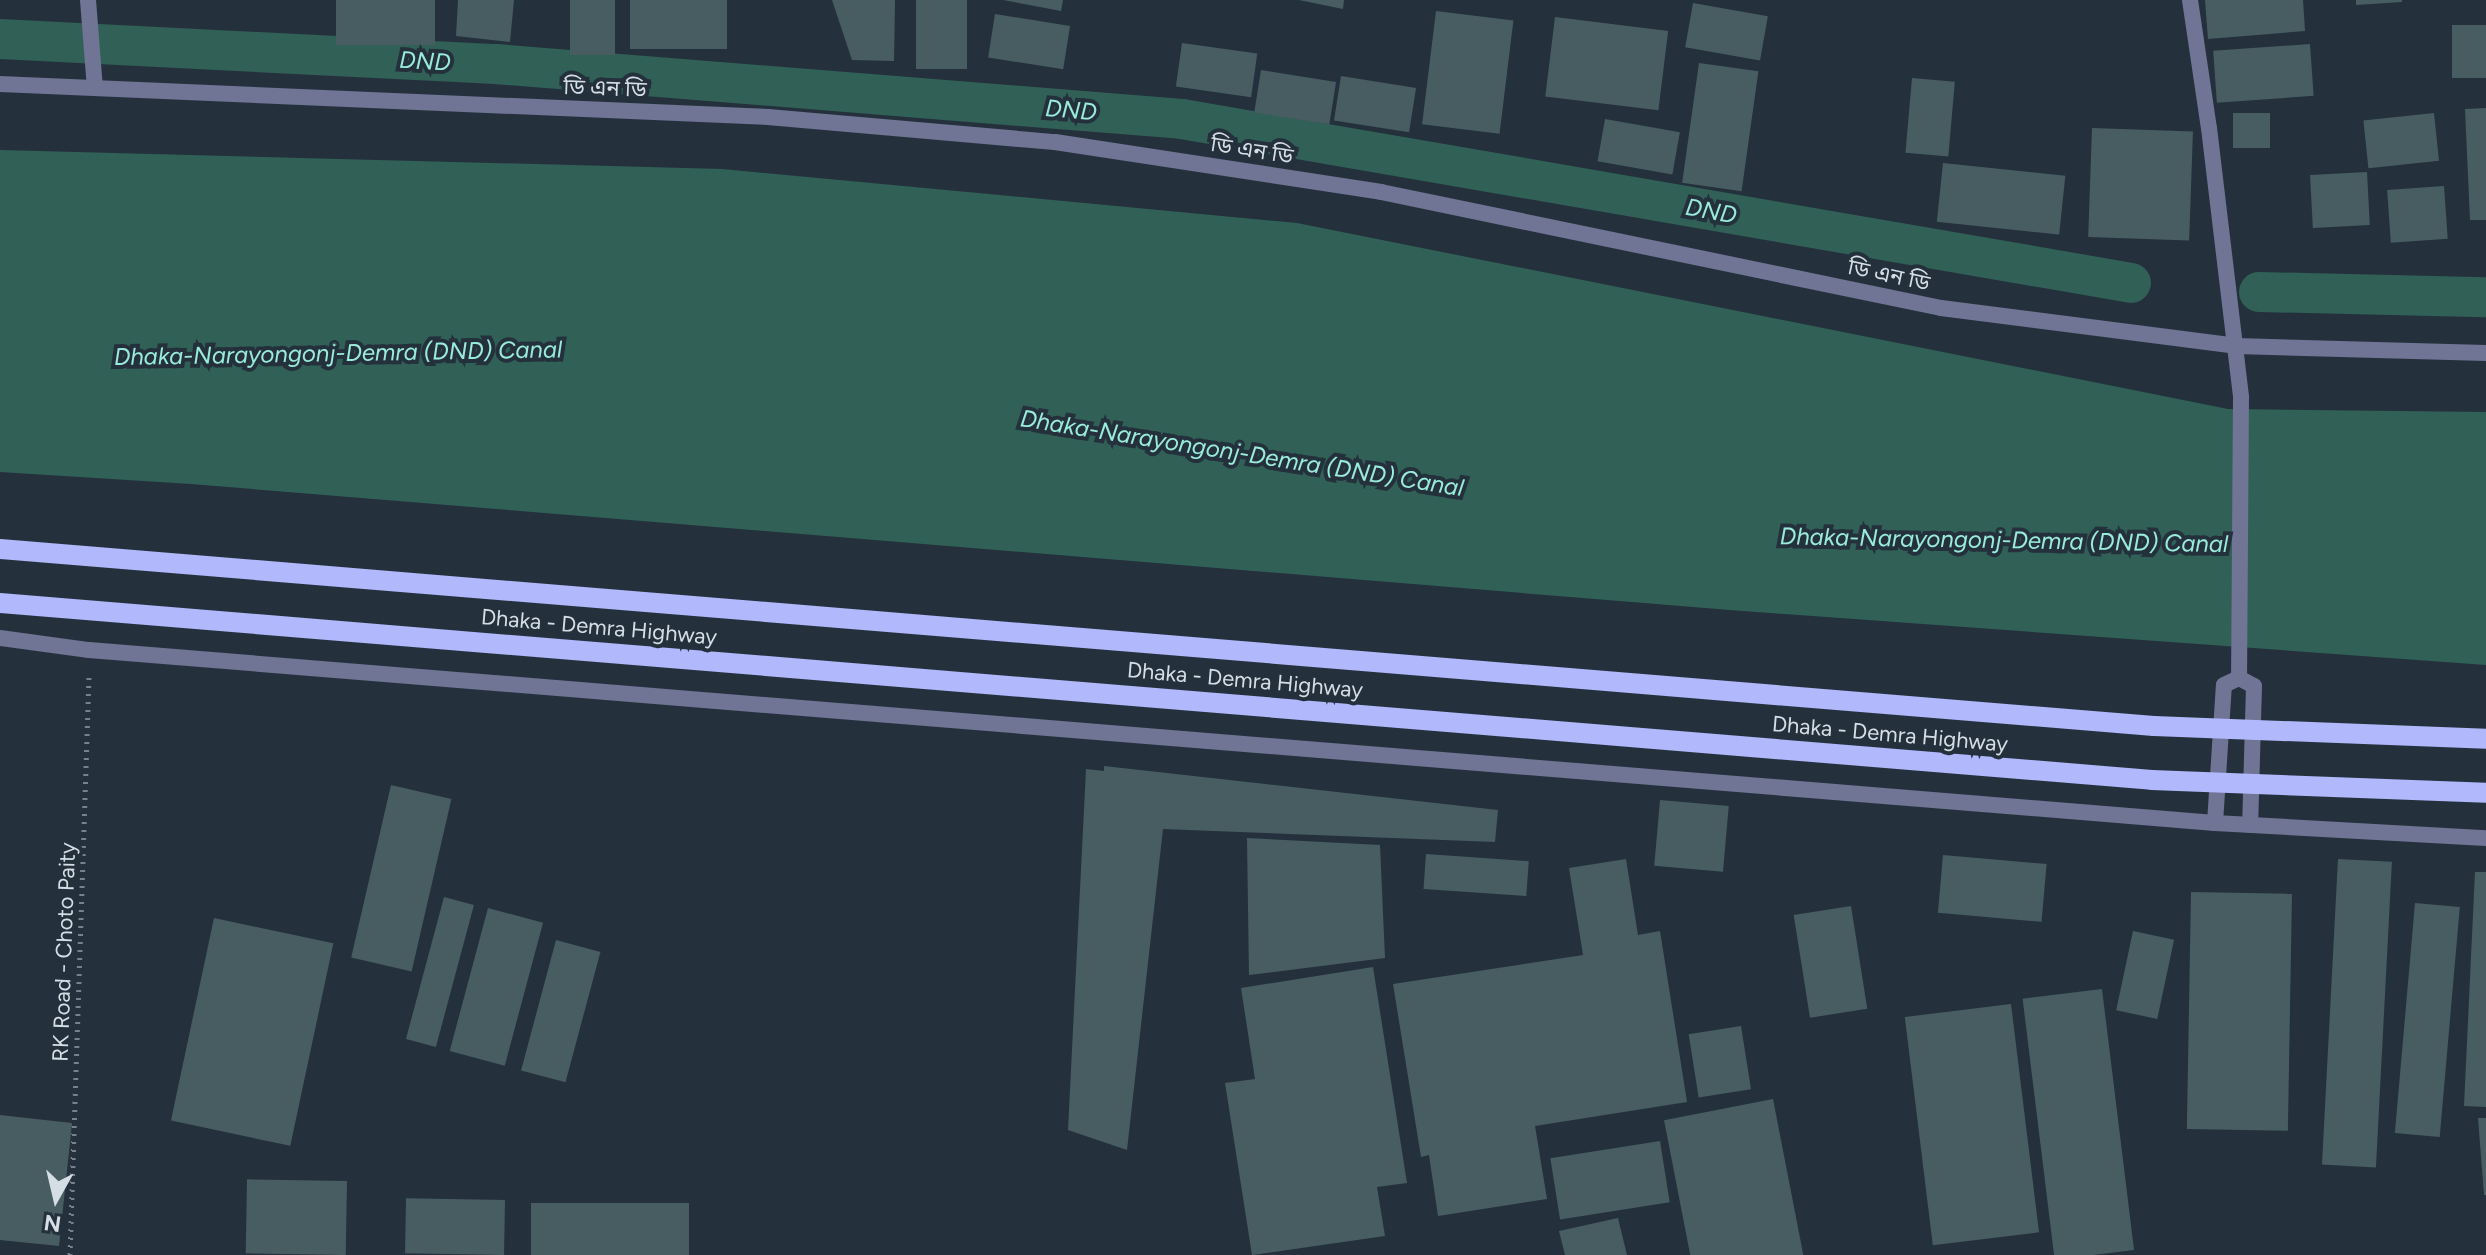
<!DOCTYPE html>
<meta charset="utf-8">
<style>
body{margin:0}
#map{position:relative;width:2486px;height:1255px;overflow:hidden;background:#24313c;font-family:Figtree,"Noto Sans Bengali",sans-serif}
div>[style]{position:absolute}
.water>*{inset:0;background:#316057}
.canal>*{height:40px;margin:-20px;padding:0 20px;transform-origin:20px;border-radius:20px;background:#316057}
.building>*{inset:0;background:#485d62;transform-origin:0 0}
.path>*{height:5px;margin-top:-2.5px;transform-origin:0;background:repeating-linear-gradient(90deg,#78828c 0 2px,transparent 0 8px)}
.street>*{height:16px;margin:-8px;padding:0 8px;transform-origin:8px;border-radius:8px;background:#707495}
.primary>*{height:20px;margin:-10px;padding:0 10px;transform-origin:10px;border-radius:10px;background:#b1b8fc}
span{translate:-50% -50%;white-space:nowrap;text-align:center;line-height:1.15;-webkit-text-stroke:8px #24313c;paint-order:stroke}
.street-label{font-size:22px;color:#d5dde5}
.water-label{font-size:24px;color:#99ebdb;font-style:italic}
.north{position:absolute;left:16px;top:1159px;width:80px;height:80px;-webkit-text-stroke:6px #24313c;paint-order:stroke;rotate:188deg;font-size:22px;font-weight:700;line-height:32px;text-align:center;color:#d5dde5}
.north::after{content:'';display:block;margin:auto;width:28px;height:36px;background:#d5dde5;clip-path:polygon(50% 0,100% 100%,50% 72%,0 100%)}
</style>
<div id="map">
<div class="water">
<i style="clip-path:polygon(0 150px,722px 169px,1297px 223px,2228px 409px,2486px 412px,2486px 665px,1730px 610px,191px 484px,0 472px)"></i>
</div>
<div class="canal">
<i style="left:0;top:39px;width:497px;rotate:2.9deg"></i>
<i style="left:496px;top:64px;width:688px;rotate:4.58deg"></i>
<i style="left:1182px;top:119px;width:963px;rotate:9.8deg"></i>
<i style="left:2259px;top:292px;width:227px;rotate:1.3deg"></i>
</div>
<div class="building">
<i style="left:336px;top:0;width:99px;height:45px"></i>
<i style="clip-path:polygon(458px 0,514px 0,510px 42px,456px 36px)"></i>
<i style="left:570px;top:0;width:45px;height:55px"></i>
<i style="left:630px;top:0;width:97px;height:49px"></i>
<i style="clip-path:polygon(832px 0,895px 0,894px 61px,852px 60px)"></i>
<i style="left:916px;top:0;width:51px;height:69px"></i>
<i style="clip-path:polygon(1003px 0,1063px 0,1061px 11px)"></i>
<i style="clip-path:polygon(1299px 0,1344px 0,1343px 9px)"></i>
<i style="clip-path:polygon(2205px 0,2303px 0,2305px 31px,2208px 39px)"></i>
<i style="clip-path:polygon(2356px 0,2402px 0,2402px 2px,2356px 5px)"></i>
<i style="left:1693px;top:3px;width:76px;height:45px;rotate:10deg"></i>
<i style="left:1436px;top:11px;width:78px;height:114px;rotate:7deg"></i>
<i style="left:995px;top:14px;width:76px;height:44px;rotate:9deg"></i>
<i style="left:1555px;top:17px;width:114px;height:80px;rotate:7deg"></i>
<i style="left:2486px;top:25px;width:53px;height:34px;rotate:90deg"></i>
<i style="left:1182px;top:43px;width:76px;height:44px;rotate:8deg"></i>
<i style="left:2310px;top:44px;width:52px;height:97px;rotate:86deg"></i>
<i style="left:1699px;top:63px;width:60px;height:121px;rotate:8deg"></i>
<i style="left:1261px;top:70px;width:76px;height:43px;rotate:9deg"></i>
<i style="left:1341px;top:76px;width:76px;height:45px;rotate:9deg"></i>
<i style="left:1912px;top:78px;width:43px;height:75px;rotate:5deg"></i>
<i style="clip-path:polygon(2486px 108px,2486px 220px,2470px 220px,2465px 109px)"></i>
<i style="left:2233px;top:113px;width:37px;height:35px"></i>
<i style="left:2434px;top:113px;width:48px;height:71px;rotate:84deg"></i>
<i style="left:1605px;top:119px;width:76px;height:43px;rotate:10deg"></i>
<i style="left:2092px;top:128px;width:101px;height:109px;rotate:2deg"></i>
<i style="left:1943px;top:163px;width:123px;height:59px;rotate:6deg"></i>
<i style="left:2367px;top:172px;width:53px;height:57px;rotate:87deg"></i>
<i style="left:2444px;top:186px;width:53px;height:57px;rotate:86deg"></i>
<i style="clip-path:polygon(1104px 766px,1498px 810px,1495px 842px,1163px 829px,1127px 1150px,1068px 1130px,1086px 769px,1104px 771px)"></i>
<i style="left:391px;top:785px;width:62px;height:177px;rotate:13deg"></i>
<i style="left:1660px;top:800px;width:69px;height:66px;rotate:5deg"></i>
<i style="clip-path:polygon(1247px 838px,1380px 845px,1385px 958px,1249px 975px)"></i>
<i style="left:1426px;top:854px;width:103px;height:35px;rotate:4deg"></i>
<i style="left:1943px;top:855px;width:104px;height:58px;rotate:5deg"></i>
<i style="clip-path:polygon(1626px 859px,1638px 935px,1660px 931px,1687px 1102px,1535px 1126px,1547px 1199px,1438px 1216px,1429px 1155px,1421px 1157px,1393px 984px,1583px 955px,1569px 868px)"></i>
<i style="left:2338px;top:859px;width:54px;height:306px;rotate:3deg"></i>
<i style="clip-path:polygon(2475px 872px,2486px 872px,2486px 1107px,2464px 1106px)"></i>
<i style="left:2191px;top:892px;width:101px;height:237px;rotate:1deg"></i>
<i style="left:444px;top:897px;width:31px;height:147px;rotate:15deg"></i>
<i style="left:2415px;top:903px;width:45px;height:231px;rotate:5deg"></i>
<i style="left:1851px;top:906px;width:104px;height:58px;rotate:81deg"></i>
<i style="left:488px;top:908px;width:57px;height:148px;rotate:15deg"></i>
<i style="left:214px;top:918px;width:122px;height:207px;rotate:12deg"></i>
<i style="left:2133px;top:931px;width:42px;height:81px;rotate:12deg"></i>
<i style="left:556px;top:940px;width:46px;height:135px;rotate:15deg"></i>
<i style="clip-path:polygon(1373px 967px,1407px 1183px,1377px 1187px,1385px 1236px,1252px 1255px,1225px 1083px,1255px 1079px,1241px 988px)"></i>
<i style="left:2102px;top:989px;width:263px;height:80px;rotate:83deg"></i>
<i style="left:2011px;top:1004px;width:230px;height:107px;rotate:83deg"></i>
<i style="left:1741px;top:1026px;width:64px;height:53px;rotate:81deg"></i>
<i style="left:1773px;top:1099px;width:159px;height:111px;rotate:79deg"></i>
<i style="clip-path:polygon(0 1115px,72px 1123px,59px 1246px,0 1240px)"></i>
<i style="clip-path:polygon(2478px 1118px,2486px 1118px,2486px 1195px,2484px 1195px)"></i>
<i style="left:1660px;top:1141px;width:62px;height:111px;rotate:81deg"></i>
<i style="left:347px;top:1181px;width:74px;height:100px;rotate:91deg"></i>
<i style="left:505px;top:1200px;width:55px;height:99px;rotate:91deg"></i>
<i style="left:531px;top:1203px;width:158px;height:52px"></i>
<i style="clip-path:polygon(1618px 1218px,1627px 1255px,1565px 1255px,1559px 1231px)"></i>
</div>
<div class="path">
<i style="left:70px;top:1255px;width:579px;rotate:-88.12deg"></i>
</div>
<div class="street">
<i style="left:88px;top:0;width:88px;rotate:85.5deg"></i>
<i style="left:2190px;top:0;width:129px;rotate:81.6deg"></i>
<i style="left:2209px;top:128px;width:271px;rotate:83.2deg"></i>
<i style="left:2241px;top:397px;width:281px;rotate:90.4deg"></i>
<i style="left:0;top:84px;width:769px;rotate:2.46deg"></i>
<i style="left:768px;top:117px;width:288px;rotate:5deg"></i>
<i style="left:1055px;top:142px;width:330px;rotate:8.7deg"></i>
<i style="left:1381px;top:192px;width:572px;rotate:11.7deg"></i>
<i style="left:1941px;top:308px;width:297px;rotate:7.3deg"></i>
<i style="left:2236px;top:346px;width:250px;rotate:1.6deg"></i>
<i style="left:0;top:638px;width:90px;rotate:7.7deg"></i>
<i style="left:89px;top:650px;width:2133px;rotate:4.65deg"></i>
<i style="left:2215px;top:823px;width:271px;rotate:3.2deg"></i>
<i style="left:2239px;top:678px;width:17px;rotate:28deg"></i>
<i style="left:2254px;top:686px;width:139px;rotate:91.6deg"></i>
<i style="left:2215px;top:823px;width:138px;rotate:-86.3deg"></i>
<i style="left:2224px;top:685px;width:17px;rotate:-25deg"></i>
</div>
<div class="primary">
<i style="left:0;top:549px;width:2161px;rotate:4.7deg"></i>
<i style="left:2154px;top:726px;width:332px;rotate:2.2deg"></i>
<i style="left:0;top:603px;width:2159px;rotate:4.7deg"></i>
<i style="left:2152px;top:780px;width:334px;rotate:2.2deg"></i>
</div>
<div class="street-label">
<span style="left:605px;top:88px;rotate:2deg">ডি এন ডি</span>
<span style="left:1252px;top:150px;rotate:9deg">ডি এন ডি</span>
<span style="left:1889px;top:275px;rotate:12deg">ডি এন ডি</span>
<span style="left:599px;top:627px;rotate:5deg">Dhaka - Demra Highway</span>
<span style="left:1245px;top:680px;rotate:5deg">Dhaka - Demra Highway</span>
<span style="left:1890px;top:734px;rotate:5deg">Dhaka - Demra Highway</span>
<span style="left:64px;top:952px;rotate:-88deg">RK Road - Choto Paity</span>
</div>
<div class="water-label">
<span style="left:425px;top:61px;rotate:3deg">DND</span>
<span style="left:1071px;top:110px;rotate:5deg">DND</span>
<span style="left:1711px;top:211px;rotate:10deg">DND</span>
<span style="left:338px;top:353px;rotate:-1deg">Dhaka-Narayongonj-Demra (DND) Canal</span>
<span style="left:1242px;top:453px;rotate:9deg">Dhaka-Narayongonj-Demra (DND) Canal</span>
<span style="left:2004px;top:540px;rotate:1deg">Dhaka-Narayongonj-Demra (DND) Canal</span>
</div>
<div class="north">N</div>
</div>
